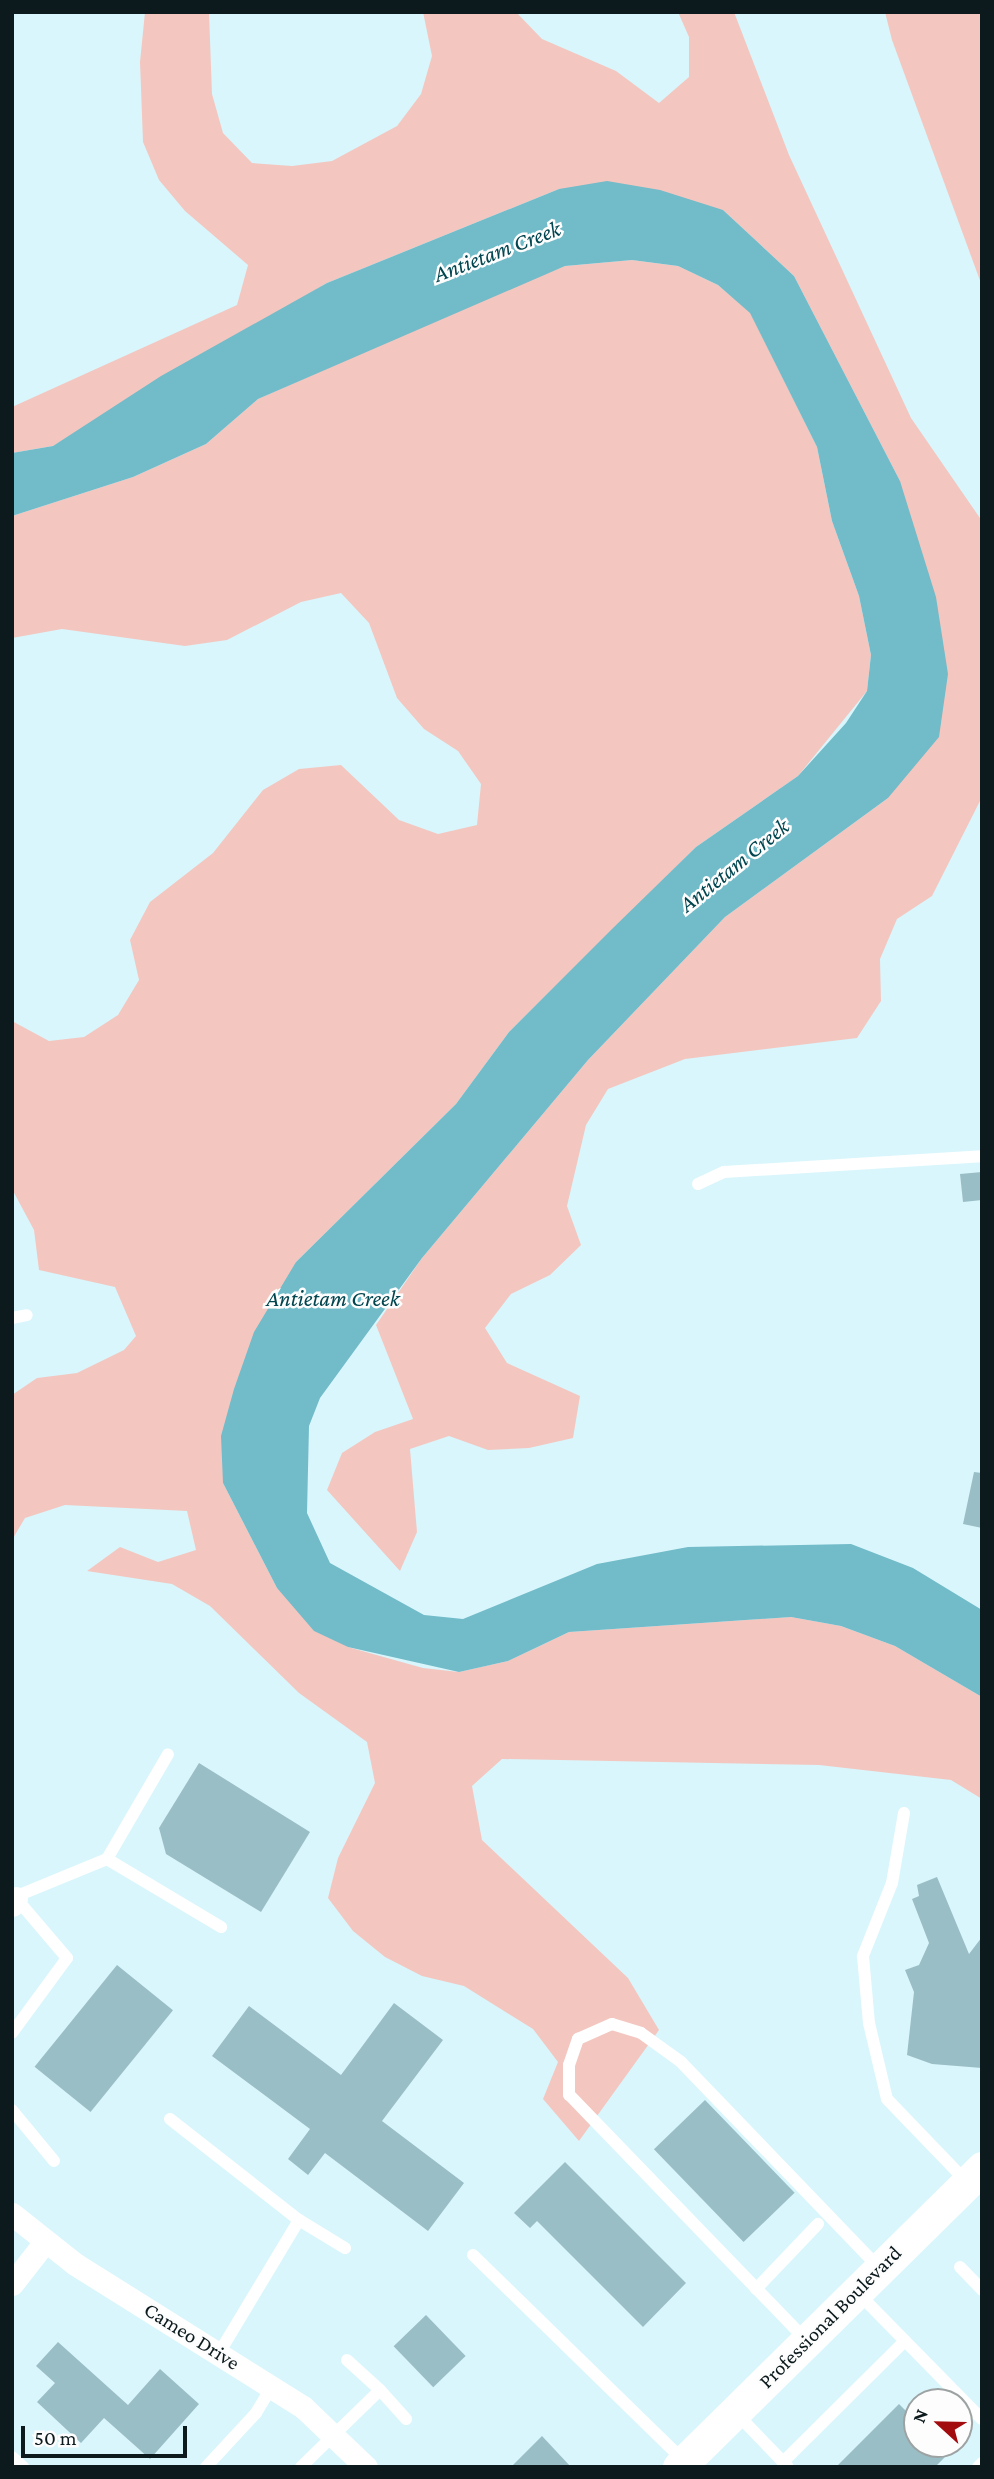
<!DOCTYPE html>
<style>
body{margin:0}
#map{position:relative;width:994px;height:2479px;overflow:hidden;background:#d9f6fc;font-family:"Crimson Pro",serif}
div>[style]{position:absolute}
.green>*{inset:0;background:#f3c7c0}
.water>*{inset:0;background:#72bbc9}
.building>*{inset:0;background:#9abec5;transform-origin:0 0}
.lane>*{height:12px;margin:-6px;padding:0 6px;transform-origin:6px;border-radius:6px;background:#fff}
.street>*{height:23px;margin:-11.5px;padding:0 11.5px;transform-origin:11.5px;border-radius:11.5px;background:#fff}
.secondary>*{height:33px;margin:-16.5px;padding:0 16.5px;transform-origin:16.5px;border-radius:16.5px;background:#fff}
span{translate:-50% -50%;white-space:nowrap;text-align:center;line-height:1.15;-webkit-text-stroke:5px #fdfdfd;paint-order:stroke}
.street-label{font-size:21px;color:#0c1a1d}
.water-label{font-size:23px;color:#00454f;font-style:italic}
.frame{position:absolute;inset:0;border:14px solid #0c1a1d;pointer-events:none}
.north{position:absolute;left:903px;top:2388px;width:70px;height:70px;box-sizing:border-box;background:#fdfdfd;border:2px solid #9da2a3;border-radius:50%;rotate:292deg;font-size:19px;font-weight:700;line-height:28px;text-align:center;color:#0c1a1d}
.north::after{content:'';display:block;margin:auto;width:24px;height:32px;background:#a30c0f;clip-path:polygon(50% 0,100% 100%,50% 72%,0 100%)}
.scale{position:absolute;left:21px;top:2426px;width:166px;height:32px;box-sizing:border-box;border:4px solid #0c1a1d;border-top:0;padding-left:9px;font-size:21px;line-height:24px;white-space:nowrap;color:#0c1a1d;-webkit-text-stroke:5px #fdfdfd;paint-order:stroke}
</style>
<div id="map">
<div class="green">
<i style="clip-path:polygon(145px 12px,209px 12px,212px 94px,223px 133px,252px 163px,292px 166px,332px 161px,397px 126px,421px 94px,432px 56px,423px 12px,516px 12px,542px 39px,616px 71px,659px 103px,689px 77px,689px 37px,678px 12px,734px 12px,789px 155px,911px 418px,982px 521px,982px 797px,932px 896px,897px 919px,880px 959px,881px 1001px,857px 1038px,685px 1059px,608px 1089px,586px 1125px,567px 1206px,581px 1245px,550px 1275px,511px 1294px,485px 1328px,507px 1363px,580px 1396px,573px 1438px,529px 1448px,488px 1450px,449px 1436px,410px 1449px,417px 1532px,400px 1571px,327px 1490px,342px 1453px,375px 1432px,413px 1419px,376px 1325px,422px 1258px,588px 1060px,725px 917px,888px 798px,900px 481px,794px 276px,723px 210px,559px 189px,327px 283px,53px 446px,12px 453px,12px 407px,237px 305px,248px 265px,185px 211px,159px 180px,143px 142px,140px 62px)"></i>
<i style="clip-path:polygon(885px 12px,982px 12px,982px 286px,892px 40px)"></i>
<i style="clip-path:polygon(632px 260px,678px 266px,718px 285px,750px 312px,817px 447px,832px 521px,859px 596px,871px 655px,867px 691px,798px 776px,696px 847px,509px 1032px,456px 1104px,296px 1262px,223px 1483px,277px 1588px,348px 1647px,423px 1668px,459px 1672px,508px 1661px,569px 1632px,791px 1617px,841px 1626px,895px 1646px,982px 1697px,982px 1799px,951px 1780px,819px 1765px,502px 1759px,472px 1786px,482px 1840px,628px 1978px,659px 2030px,579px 2141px,543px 2099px,558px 2062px,533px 2029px,464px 1986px,422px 1976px,385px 1957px,353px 1931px,328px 1898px,338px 1858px,375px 1783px,367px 1742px,299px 1693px,210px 1606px,172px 1584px,87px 1571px,120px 1547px,158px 1562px,196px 1550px,187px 1511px,65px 1505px,25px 1518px,12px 1540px,12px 1395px,37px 1378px,77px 1373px,124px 1350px,136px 1336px,115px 1287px,39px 1270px,34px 1230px,12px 1189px,12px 1021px,49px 1041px,84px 1037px,118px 1015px,139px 980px,130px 940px,150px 902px,213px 853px,263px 790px,299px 769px,341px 765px,399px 820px,438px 834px,477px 825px,481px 784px,458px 751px,424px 729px,397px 698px,369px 623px,341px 593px,301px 602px,227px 640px,185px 646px,62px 629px,12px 638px,12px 516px,133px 477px,206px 444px,258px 399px,495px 294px,565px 266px)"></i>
</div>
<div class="water">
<i style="clip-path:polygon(607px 181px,660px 190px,723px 210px,794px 276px,900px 481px,936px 597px,948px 674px,939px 737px,888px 798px,725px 917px,588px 1060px,422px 1258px,320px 1398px,309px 1426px,307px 1513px,330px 1563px,424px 1615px,463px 1619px,597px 1564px,688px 1547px,851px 1544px,913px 1568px,982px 1610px,982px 1697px,895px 1646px,841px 1626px,791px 1617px,569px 1632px,508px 1661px,459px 1672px,348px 1647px,314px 1631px,277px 1588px,223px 1483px,221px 1436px,234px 1389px,254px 1332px,296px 1262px,456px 1104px,509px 1032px,612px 929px,696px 847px,798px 776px,846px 723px,867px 691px,871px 655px,859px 596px,832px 521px,817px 447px,750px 313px,718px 285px,678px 266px,632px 260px,565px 266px,258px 399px,206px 444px,133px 477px,12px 516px,12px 453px,53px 446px,161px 376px,327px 283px,559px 189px)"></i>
</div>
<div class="building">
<i style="clip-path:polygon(982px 1172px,982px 1200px,963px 1202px,960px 1174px)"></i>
<i style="clip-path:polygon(974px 1472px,982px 1473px,982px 1528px,963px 1524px)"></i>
<i style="clip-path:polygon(199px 1763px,310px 1832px,261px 1912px,166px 1854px,159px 1828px)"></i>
<i style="clip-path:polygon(937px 1877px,969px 1954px,982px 1937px,982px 2068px,932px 2064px,907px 2055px,914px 1992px,905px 1970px,919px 1965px,929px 1943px,912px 1899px,919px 1896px,917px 1885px)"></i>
<i style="left:117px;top:1965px;width:72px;height:131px;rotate:39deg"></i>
<i style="clip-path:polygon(394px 2003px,443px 2040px,382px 2121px,464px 2183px,428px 2231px,325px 2153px,308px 2175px,288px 2159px,310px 2129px,212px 2056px,249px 2006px,341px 2075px)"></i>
<i style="left:705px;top:2100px;width:129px;height:71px;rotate:46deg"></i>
<i style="clip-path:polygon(565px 2162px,686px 2283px,643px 2327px,537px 2221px,530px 2228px,514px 2213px)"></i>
<i style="left:426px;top:2315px;width:57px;height:45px;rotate:46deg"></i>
<i style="clip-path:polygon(58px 2342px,128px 2405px,160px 2369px,199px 2404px,150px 2459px,104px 2418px,81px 2443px,37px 2402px,55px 2383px,36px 2366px)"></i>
<i style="clip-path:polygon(899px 2404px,917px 2422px,917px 2444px,939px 2444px,949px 2453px,935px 2467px,836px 2467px)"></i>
<i style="clip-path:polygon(542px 2436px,571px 2467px,511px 2467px)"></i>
</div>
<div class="lane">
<i style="left:698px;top:1184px;width:29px;rotate:-25deg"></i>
<i style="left:724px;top:1172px;width:258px;rotate:-3.5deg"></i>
<i style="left:12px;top:1318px;width:15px;rotate:-11deg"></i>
<i style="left:904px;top:1813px;width:71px;rotate:99.7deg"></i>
<i style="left:892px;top:1883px;width:79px;rotate:111.7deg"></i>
<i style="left:863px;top:1956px;width:67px;rotate:84.9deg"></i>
<i style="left:869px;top:2023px;width:78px;rotate:76.7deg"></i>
<i style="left:887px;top:2099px;width:115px;rotate:46.1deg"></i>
<i style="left:107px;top:1859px;width:121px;rotate:-59.8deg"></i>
<i style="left:12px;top:1898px;width:103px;rotate:-22.3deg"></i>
<i style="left:107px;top:1859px;width:133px;rotate:30.8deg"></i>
<i style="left:12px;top:2033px;width:93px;rotate:-53.7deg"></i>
<i style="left:67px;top:1958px;width:79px;rotate:-130.4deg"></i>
<i style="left:12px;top:2110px;width:66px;rotate:50.5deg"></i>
<i style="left:170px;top:2119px;width:164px;rotate:38.1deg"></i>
<i style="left:299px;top:2220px;width:155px;rotate:121deg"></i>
<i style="left:299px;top:2220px;width:54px;rotate:31.3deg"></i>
<i style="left:473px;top:2255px;width:293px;rotate:44.3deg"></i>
<i style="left:960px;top:2267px;width:32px;rotate:46deg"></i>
<i style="left:756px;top:2289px;width:90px;rotate:-46.4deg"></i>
<i style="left:857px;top:2292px;width:178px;rotate:45.5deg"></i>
<i style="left:806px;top:2340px;width:341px;rotate:-134deg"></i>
<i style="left:569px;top:2095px;width:30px;rotate:-90deg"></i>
<i style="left:569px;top:2065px;width:28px;rotate:-71deg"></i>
<i style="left:578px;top:2039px;width:37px;rotate:-24deg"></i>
<i style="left:612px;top:2024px;width:30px;rotate:17deg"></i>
<i style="left:641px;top:2033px;width:49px;rotate:35.9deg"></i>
<i style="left:681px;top:2062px;width:284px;rotate:46.1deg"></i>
<i style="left:347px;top:2360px;width:45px;rotate:42.3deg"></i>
<i style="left:735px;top:2412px;width:76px;rotate:46.1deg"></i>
<i style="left:12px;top:2457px;width:15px;rotate:42deg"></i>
<i style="left:783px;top:2462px;width:172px;rotate:-44.8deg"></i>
<i style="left:206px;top:2467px;width:74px;rotate:-47.2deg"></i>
<i style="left:256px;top:2413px;width:31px;rotate:-59deg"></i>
<i style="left:301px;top:2467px;width:110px;rotate:-44.3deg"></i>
<i style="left:380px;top:2390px;width:39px;rotate:48deg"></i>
<i style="left:978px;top:2467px;width:6px;rotate:-45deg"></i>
</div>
<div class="street">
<i style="left:12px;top:1905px;width:8px;rotate:-60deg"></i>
<i style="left:12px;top:2214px;width:80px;rotate:38.4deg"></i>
<i style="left:75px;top:2264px;width:269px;rotate:32.1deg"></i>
<i style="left:303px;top:2407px;width:87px;rotate:43.6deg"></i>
<i style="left:12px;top:2284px;width:52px;rotate:-52deg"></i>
</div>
<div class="secondary">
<i style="left:679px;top:2467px;width:426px;rotate:-44.6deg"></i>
</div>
<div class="street-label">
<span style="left:830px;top:2317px;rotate:-45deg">Professional Boulevard</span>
<span style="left:192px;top:2336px;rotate:32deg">Cameo Drive</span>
</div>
<div class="water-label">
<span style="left:497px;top:251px;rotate:-21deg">Antietam Creek</span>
<span style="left:734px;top:865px;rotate:-39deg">Antietam Creek</span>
<span style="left:333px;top:1298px">Antietam Creek</span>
</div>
<div class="frame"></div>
<div class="north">N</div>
<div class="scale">50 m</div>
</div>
